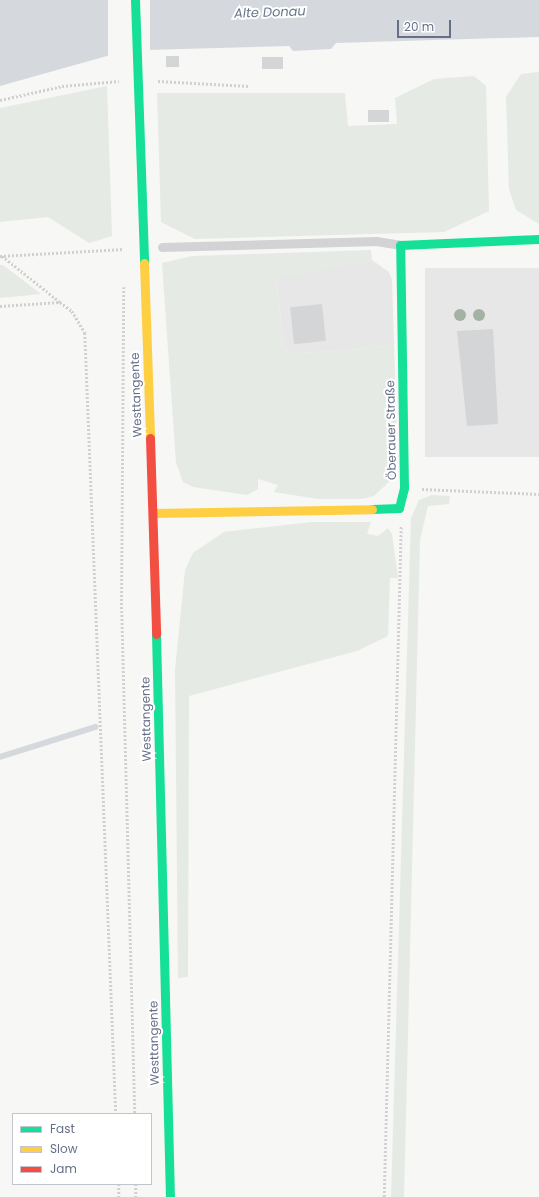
<!DOCTYPE html>
<meta charset="utf-8">
<style>
body{margin:0}
#map{position:relative;width:539px;height:1197px;overflow:hidden;background:#f7f7f6;font-family:Poppins,sans-serif}
div>[style]{position:absolute}
.built>*{inset:0;background:#e7e7e8;transform-origin:0 0}
.green>*{inset:0;background:#e5eae4}
.water>*{inset:0;background:#d5d9de}
.pier>*{inset:0;background:#f7f7f6;transform-origin:0 0}
.stream>*{height:5.5px;margin:-2.75px;padding:0 2.75px;transform-origin:2.75px;border-radius:2.75px;background:#d5d9de}
.building>*{inset:0;background:#d4d5d6;transform-origin:0 0}
.path>*{height:2.5px;margin-top:-1.25px;transform-origin:0;background:repeating-linear-gradient(90deg,#d0d0d1 0 2px,transparent 0 4px)}
.lane>*{height:9px;margin:-4.5px;padding:0 4.5px;transform-origin:4.5px;border-radius:4.5px;background:#d3d3d5}
.fast>*{height:9px;margin:-4.5px;padding:0 4.5px;transform-origin:4.5px;border-radius:4.5px;background:#16e098}
.slow>*{height:9px;margin:-4.5px;padding:0 4.5px;transform-origin:4.5px;border-radius:4.5px;background:#ffcf43}
.jam>*{height:9px;margin:-4.5px;padding:0 4.5px;transform-origin:4.5px;border-radius:4.5px;background:#f24e42}
.trees>*{width:12px;height:12px;margin:-6px;border-radius:50%;background:#a4b2a5}
span{translate:-50% -50%;white-space:nowrap;text-align:center;line-height:1.15;-webkit-text-stroke:4px #fff;paint-order:stroke}
.street-label{font-size:12px;color:#666f88}
.water-label{font-size:13px;color:#67778a;font-style:italic}
.legend{position:absolute;left:12px;top:1113px;width:140px;height:72px;box-sizing:border-box;background:#fff;border:1px solid #c2c5cf;margin:0;padding:5px 7px;list-style:none;font-size:12px;color:#666f88}
.legend li{display:flex;align-items:center;gap:8px;height:20px}
.legend b{width:20px;border:1px solid #c2c5cf}
.scale{position:absolute;left:397px;top:20px;width:54px;height:18px;box-sizing:border-box;border:2px solid #666f88;border-top:0;padding-left:5px;font-size:12px;line-height:14px;white-space:nowrap;color:#666f88;-webkit-text-stroke:3px #fff;paint-order:stroke}
</style>
<div id="map">
<div class="built">
<i style="clip-path:polygon(372px 260px,389px 272px,392px 280px,394px 345px,292px 354px,284px 347px,276px 278px)"></i>
<i style="left:539px;top:268px;width:189px;height:114px;rotate:90deg"></i>
</div>
<div class="green">
<i style="clip-path:polygon(539px 72px,539px 224px,516px 210px,509px 189px,506px 97px,521px 74px)"></i>
<i style="clip-path:polygon(474px 76px,486px 86px,489px 211px,444px 232px,195px 239px,161px 222px,157px 93px,345px 93px,348px 126px,397px 124px,395px 98px,434px 79px)"></i>
<i style="clip-path:polygon(107px 86px,112px 236px,89px 243px,48px 217px,0 222px,0 108px)"></i>
<i style="clip-path:polygon(371px 250px,372px 260px,276px 279px,284px 347px,292px 354px,394px 345px,397px 433px,391px 435px,386px 472px,393px 470px,392px 479px,374px 496px,362px 499px,318px 499px,274px 492px,278px 485px,258px 479px,258px 489px,247px 495px,193px 487px,183px 482px,176px 463px,162px 263px,192px 256px)"></i>
<i style="clip-path:polygon(0 265px,3px 265px,41px 294px,0 298px)"></i>
<i style="clip-path:polygon(432px 495px,450px 496px,449px 504px,428px 506px,420px 540px,404px 1197px,391px 1197px,411px 518px,419px 500px)"></i>
<i style="clip-path:polygon(312px 522px,371px 522px,367px 534px,378px 536px,388px 528px,392px 534px,398px 578px,390px 578px,388px 636px,357px 651px,189px 696px,188px 977px,178px 978px,175px 670px,185px 570px,193px 553px,224px 532px)"></i>
</div>
<div class="water">
<i style="clip-path:polygon(0 0,539px 0,539px 37px,336px 43px,331px 49px,293px 51px,289px 46px,146px 50px,107px 56px,0 86px)"></i>
</div>
<div class="pier">
<i style="left:108px;top:0;width:42px;height:58px"></i>
</div>
<div class="stream">
<i style="left:0;top:757px;width:100px;rotate:-17.5deg"></i>
</div>
<div class="building">
<i style="left:166px;top:56px;width:13px;height:11px"></i>
<i style="left:283px;top:57px;width:12px;height:21px;rotate:90deg"></i>
<i style="left:389px;top:110px;width:12px;height:21px;rotate:90deg"></i>
<i style="left:322px;top:304px;width:37px;height:32px;rotate:84deg"></i>
<i style="clip-path:polygon(493px 329px,498px 424px,467px 426px,457px 331px)"></i>
</div>
<div class="path">
<i style="left:158px;top:81px;width:91px;rotate:3.1deg"></i>
<i style="left:0;top:100px;width:64px;rotate:-12.7deg"></i>
<i style="left:62px;top:86px;width:57px;rotate:-5deg"></i>
<i style="left:0;top:256px;width:124px;rotate:-3.2deg"></i>
<i style="left:2px;top:256px;width:74px;rotate:38.4deg"></i>
<i style="left:124px;top:287px;width:324px;rotate:90.4deg"></i>
<i style="left:122px;top:611px;width:503px;rotate:88.52deg"></i>
<i style="left:0;top:306px;width:60px;rotate:-3.8deg"></i>
<i style="left:60px;top:302px;width:15px;rotate:37deg"></i>
<i style="left:72px;top:311px;width:26px;rotate:59deg"></i>
<i style="left:85px;top:333px;width:782px;rotate:87.73deg"></i>
<i style="left:422px;top:489px;width:117px;rotate:2.4deg"></i>
<i style="left:119px;top:1184px;width:13px;rotate:90deg"></i>
<i style="left:136px;top:1184px;width:13px;rotate:90deg"></i>
<i style="left:384px;top:1197px;width:671px;rotate:-88.55deg"></i>
</div>
<div class="lane">
<i style="left:162px;top:247px;width:214px;rotate:-1.6deg"></i>
<i style="left:376px;top:241px;width:24px;rotate:9deg"></i>
</div>
<div class="fast">
<i style="left:135px;top:0;width:263px;rotate:88deg"></i>
<i style="left:372px;top:509px;width:27px;rotate:-2deg"></i>
<i style="left:399px;top:508px;width:21px;rotate:-76deg"></i>
<i style="left:404px;top:488px;width:243px;rotate:-90.9deg"></i>
<i style="left:400px;top:245px;width:139px;rotate:-2.5deg"></i>
<i style="left:156px;top:634px;width:563px;rotate:88.58deg"></i>
</div>
<div class="slow">
<i style="left:144px;top:263px;width:175px;rotate:88deg"></i>
<i style="left:153px;top:513px;width:219px;rotate:-1deg"></i>
</div>
<div class="jam">
<i style="left:150px;top:438px;width:196px;rotate:88.2deg"></i>
</div>
<div class="trees">
<i style="left:460px;top:315px"></i>
<i style="left:479px;top:315px"></i>
</div>
<div class="street-label">
<span style="left:136px;top:395px;rotate:-92deg">Westtangente</span>
<span style="left:391px;top:430px;rotate:-91deg">Öberauer Straße</span>
<span style="left:146px;top:719px;rotate:-91deg">Westtangente</span>
<span style="left:154px;top:1043px;rotate:-91deg">Westtangente</span>
</div>
<div class="water-label">
<span style="left:270px;top:13px;rotate:-2deg">Alte Donau</span>
</div>
<ul class="legend">
<li><b style="height:5px;background:#16e098"></b>Fast</li>
<li><b style="height:5px;background:#ffcf43"></b>Slow</li>
<li><b style="height:5px;background:#f24e42"></b>Jam</li>
</ul>
<div class="scale">20 m</div>
</div>
